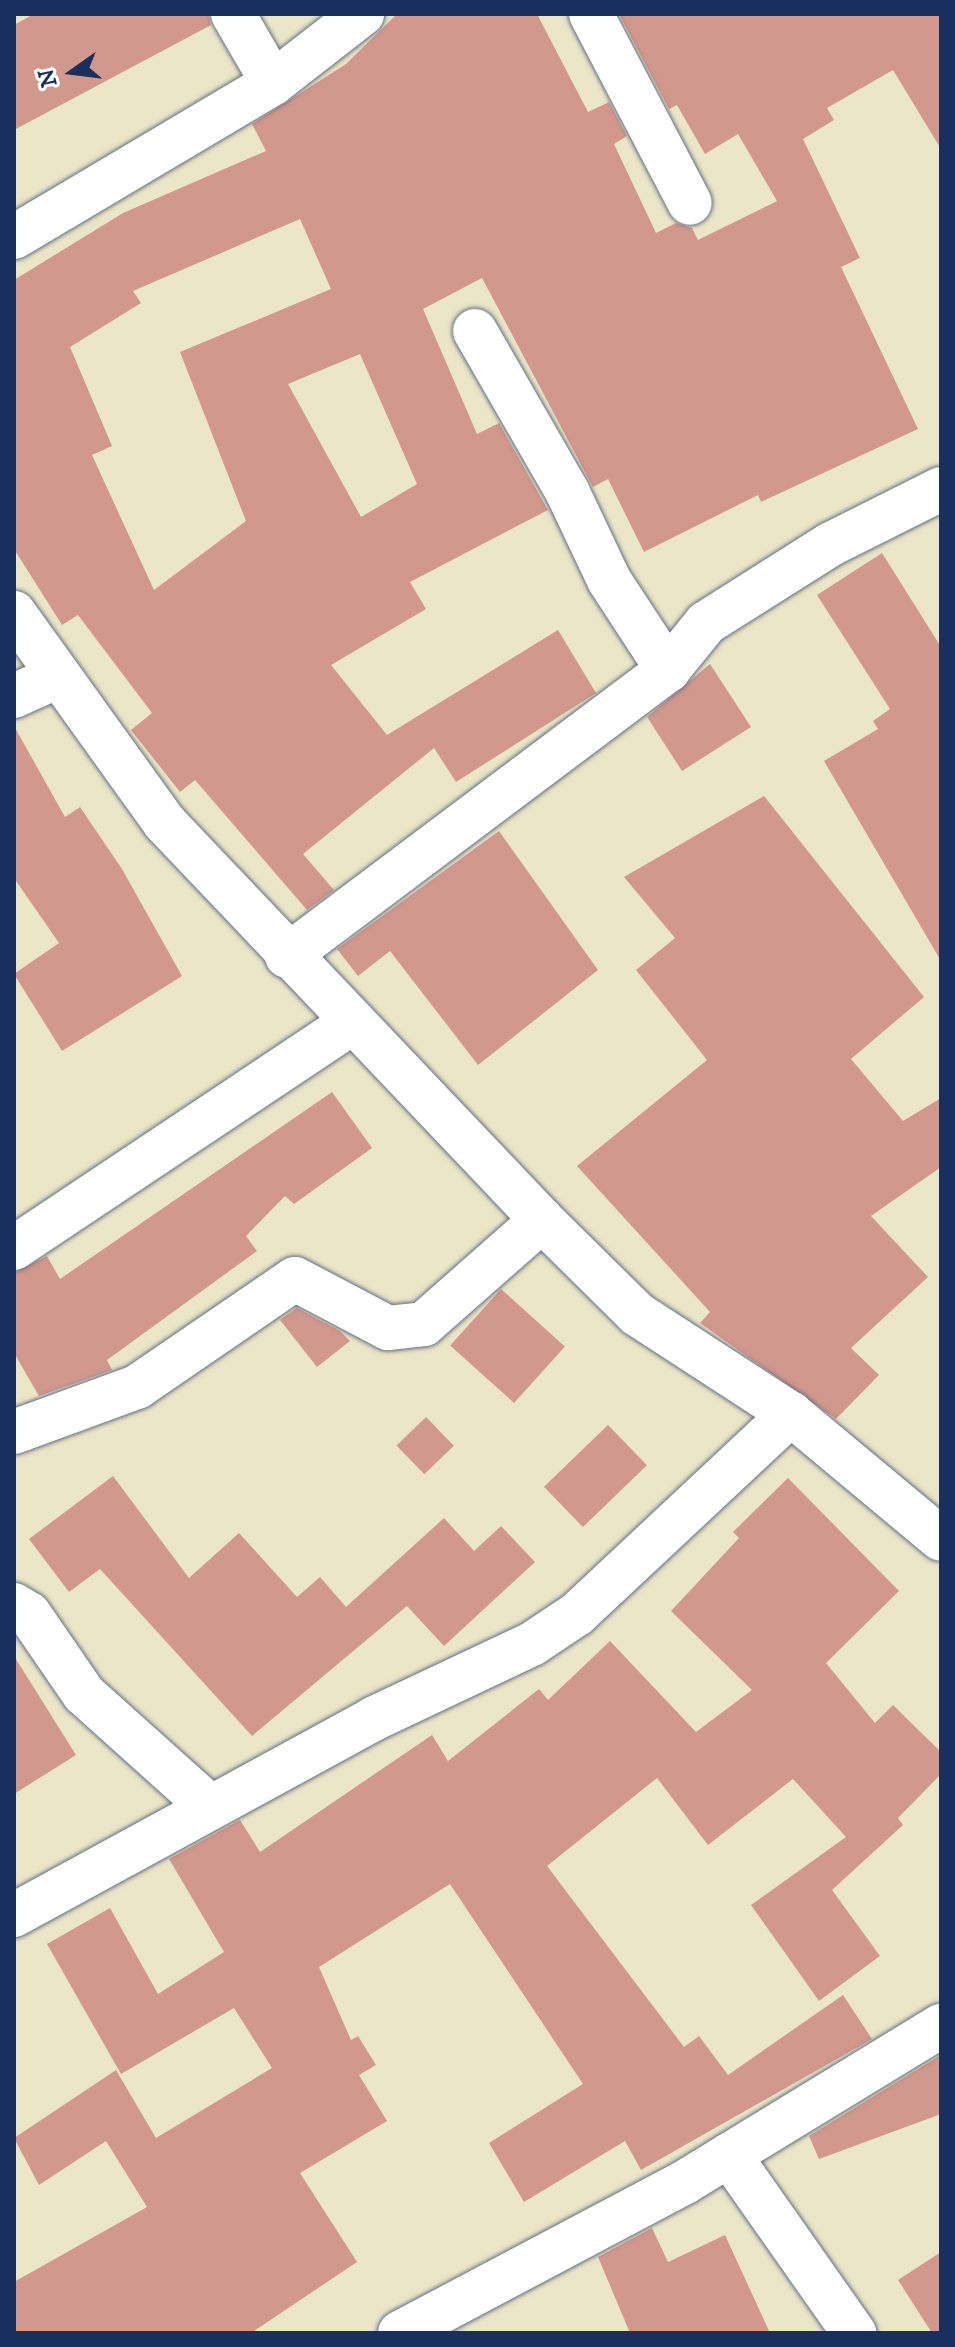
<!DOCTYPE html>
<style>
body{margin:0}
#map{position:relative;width:955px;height:2347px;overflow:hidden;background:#ece6c8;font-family:"IM FELL DW Pica",serif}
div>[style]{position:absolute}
.building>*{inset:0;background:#d2988d;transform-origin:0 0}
.roads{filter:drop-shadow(0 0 2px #646f83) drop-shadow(0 0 2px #646f83)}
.minor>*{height:44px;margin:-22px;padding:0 22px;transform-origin:22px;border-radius:22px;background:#fff}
span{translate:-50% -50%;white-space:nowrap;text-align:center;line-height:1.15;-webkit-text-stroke:6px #fff;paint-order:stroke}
.frame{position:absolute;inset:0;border:16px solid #1b2f5e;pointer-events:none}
.north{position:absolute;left:32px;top:32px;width:80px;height:80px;-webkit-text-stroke:6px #fff;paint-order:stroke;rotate:256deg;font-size:22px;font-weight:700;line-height:32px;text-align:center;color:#1b2f5e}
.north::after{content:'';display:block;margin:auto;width:28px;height:36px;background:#1b2f5e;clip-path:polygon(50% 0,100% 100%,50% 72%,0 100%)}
</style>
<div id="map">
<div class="building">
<i style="clip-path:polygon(34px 14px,208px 14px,211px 25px,14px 130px,14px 25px)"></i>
<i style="clip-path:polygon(evenodd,397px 14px,537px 14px,588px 112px,609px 102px,627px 136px,614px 144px,656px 233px,676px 223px,692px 228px,698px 240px,777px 201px,738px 134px,705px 154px,677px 105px,669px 109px,619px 14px,941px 14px,941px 149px,893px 70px,827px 108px,834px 120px,803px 139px,860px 258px,841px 267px,918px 429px,761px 502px,758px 495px,644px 552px,608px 479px,593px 487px,482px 278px,423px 309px,477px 434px,499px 423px,548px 510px,410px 582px,426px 609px,331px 665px,387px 735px,558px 630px,596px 693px,456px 782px,434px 748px,303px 854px,334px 890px,307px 910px,195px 780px,180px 792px,131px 730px,152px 713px,78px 615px,62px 625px,14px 549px,14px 280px,123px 213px,266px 151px,252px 124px,346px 64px,397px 14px,300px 219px,331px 289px,180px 352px,246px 521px,154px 590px,92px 455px,112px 446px,70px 347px,141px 303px,133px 291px,300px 219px,397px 14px,360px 354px,417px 484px,361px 517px,288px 384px,360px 354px)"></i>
<i style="clip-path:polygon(882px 553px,941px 647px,941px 961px,824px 761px,878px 729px,873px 721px,890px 709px,817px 595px)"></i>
<i style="clip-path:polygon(710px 664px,751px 727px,682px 771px,647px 717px)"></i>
<i style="clip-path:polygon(14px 726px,65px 817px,80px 807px,122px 869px,182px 976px,62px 1051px,14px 974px,59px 943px,14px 878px)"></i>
<i style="clip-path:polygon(764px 796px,924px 997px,851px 1059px,903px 1121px,941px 1098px,941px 1167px,871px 1216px,928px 1277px,851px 1348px,879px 1375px,836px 1419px,700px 1323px,710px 1312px,577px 1166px,707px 1060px,636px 970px,675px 938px,624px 877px)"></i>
<i style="clip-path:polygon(499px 831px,598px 970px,478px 1065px,390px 951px,358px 976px,337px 949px)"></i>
<i style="clip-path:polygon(332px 1092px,372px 1148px,294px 1204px,285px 1196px,246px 1236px,257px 1251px,107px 1360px,112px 1370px,39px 1396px,14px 1353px,14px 1273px,47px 1256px,60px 1279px)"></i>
<i style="left:501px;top:1289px;width:86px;height:76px;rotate:42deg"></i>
<i style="clip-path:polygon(297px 1308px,340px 1331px,350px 1341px,317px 1367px,280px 1320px)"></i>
<i style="left:426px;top:1417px;width:40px;height:41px;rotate:46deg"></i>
<i style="left:608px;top:1425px;width:56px;height:89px;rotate:46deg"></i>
<i style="clip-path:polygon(113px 1476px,189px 1578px,239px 1533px,297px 1597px,320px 1577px,346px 1607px,444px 1518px,474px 1551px,501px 1526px,535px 1562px,444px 1646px,407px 1606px,252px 1736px,100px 1569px,69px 1592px,29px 1539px)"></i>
<i style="clip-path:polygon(788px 1478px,899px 1591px,826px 1663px,875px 1723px,893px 1705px,941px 1752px,941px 1774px,898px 1818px,903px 1825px,832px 1890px,880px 1956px,819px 2001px,751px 1905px,846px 1837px,793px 1779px,708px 1845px,657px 1778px,547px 1866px,684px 2047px,699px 2036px,728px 2075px,843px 1995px,872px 2039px,641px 2170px,625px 2141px,524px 2202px,489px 2143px,583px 2084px,450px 1884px,319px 1967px,351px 2040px,358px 2036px,376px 2065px,359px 2075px,387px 2121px,300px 2173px,357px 2262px,251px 2333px,14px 2333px,14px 2282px,147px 2207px,106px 2141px,39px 2185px,14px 2138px,116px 2070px,156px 2138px,272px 2068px,234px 2008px,121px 2074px,47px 1944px,110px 1908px,158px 1994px,224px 1952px,169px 1859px,240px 1820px,260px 1852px,432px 1735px,448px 1761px,539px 1689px,548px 1700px,610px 1641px,696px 1732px,752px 1690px,671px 1611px,739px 1538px,733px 1532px)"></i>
<i style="clip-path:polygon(14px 1656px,76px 1755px,14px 1794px)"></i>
<i style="clip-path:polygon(941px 2055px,941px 2114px,819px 2159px,809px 2136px)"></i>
<i style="clip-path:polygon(652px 2228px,668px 2262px,725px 2235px,770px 2333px,630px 2333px,598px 2257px)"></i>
<i style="clip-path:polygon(941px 2252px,941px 2333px,932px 2333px,898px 2280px)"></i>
</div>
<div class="roads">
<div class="minor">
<i style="left:233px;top:14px;width:80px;rotate:59.9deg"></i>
<i style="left:591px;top:14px;width:213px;rotate:62.4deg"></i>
<i style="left:14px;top:237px;width:301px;rotate:-30.7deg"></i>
<i style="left:273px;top:83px;width:113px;rotate:-37.8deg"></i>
<i style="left:475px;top:331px;width:185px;rotate:60.1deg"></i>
<i style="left:567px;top:491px;width:98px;rotate:64.7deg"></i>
<i style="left:609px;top:580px;width:108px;rotate:56.8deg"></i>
<i style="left:14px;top:613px;width:259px;rotate:54.3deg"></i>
<i style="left:165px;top:823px;width:547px;rotate:46.48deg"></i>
<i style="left:542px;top:1220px;width:134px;rotate:44.7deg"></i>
<i style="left:637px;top:1314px;width:184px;rotate:33deg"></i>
<i style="left:791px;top:1414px;width:195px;rotate:39.8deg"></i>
<i style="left:14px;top:696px;width:46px;rotate:-24.3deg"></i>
<i style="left:287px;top:956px;width:476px;rotate:-36.9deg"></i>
<i style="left:668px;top:670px;width:60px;rotate:-51deg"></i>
<i style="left:706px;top:623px;width:148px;rotate:-32.3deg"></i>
<i style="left:831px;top:544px;width:123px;rotate:-26.6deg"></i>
<i style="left:14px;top:1248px;width:404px;rotate:-33.7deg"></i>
<i style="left:14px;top:1432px;width:131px;rotate:-20.1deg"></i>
<i style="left:137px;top:1387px;width:191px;rotate:-34.4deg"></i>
<i style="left:295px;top:1279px;width:105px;rotate:27.8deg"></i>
<i style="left:388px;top:1328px;width:36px;rotate:-6deg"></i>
<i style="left:424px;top:1324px;width:157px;rotate:-41.4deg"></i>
<i style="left:14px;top:1605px;width:17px;rotate:31deg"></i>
<i style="left:29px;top:1614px;width:97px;rotate:55.5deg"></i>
<i style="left:84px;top:1694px;width:169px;rotate:41.9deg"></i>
<i style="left:14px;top:1915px;width:409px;rotate:-28.6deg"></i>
<i style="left:373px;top:1719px;width:176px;rotate:-25.3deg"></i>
<i style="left:532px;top:1644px;width:54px;rotate:-33.7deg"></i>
<i style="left:577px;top:1614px;width:293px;rotate:-43.1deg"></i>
<i style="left:729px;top:2155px;width:218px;rotate:54.9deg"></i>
<i style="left:400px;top:2333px;width:323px;rotate:-27.9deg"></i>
<i style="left:685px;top:2182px;width:300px;rotate:-31.4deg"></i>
</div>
</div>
<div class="frame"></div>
<div class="north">N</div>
</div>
